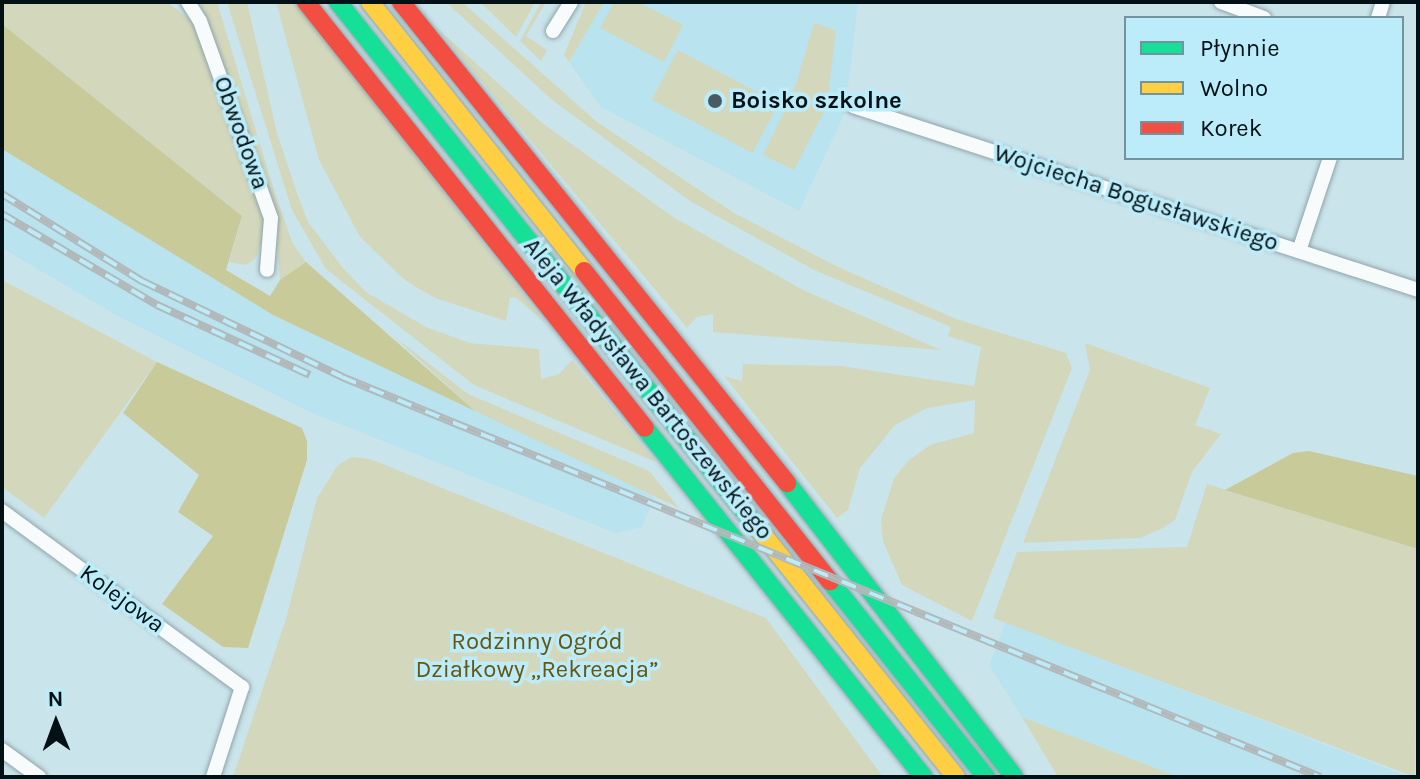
<!DOCTYPE html>
<meta charset="utf-8">
<style>
body{margin:0}
#map{position:relative;width:1420px;height:779px;overflow:hidden;background:#cae4eb;font-family:Karla,sans-serif}
div>[style]{position:absolute}
.built>*{inset:0;background:#b8e3ef}
.green>*{inset:0;background:#d3d8bc;transform-origin:0 0}
.forest>*{inset:0;background:#c9ca9a}
.roads{filter:drop-shadow(0 0 2px #90a4a9) drop-shadow(0 0 2px #90a4a9)}
.street>*{height:14px;margin:-7px;padding:0 7px;transform-origin:7px;border-radius:7px;background:#f7fbfc}
.fast>*{height:18px;margin:-9px;padding:0 9px;transform-origin:9px;border-radius:9px;background:#16e098}
.slow>*{height:18px;margin:-9px;padding:0 9px;transform-origin:9px;border-radius:9px;background:#ffcf43}
.jam>*{height:18px;margin:-9px;padding:0 9px;transform-origin:9px;border-radius:9px;background:#f24e42}
.rail>*{height:8px;margin-top:-4px;transform-origin:0;background:repeating-linear-gradient(90deg,#bcecf9 0 15px,#b2b9bb 0 30px);box-sizing:border-box;border-block:2px solid #b2b9bb}
.dots>*{width:22px;height:22px;translate:-50% -50%;box-sizing:border-box;border:4px solid #bcecf9;border-radius:50%}
span{translate:-50% -50%;white-space:nowrap;text-align:center;line-height:1.15;-webkit-text-stroke:7px #bcecf9;paint-order:stroke}
.poi-label{font-size:24px;color:#021116;font-weight:700}
.left{translate:0 -50%;text-align:left}
.street-label{font-size:24px;color:#021116}
.park-label{font-size:24px;color:#655711}
.frame{position:absolute;inset:0;border:4px solid #021116;pointer-events:none}
.legend{position:absolute;left:1124px;top:16px;width:280px;height:144px;box-sizing:border-box;background:#bcecf9;border:2px solid #72949e;margin:0;padding:10px 14px;list-style:none;font-size:24px;color:#021116}
.legend li{display:flex;align-items:center;gap:16px;height:40px}
.legend b{width:40px;border:2px solid #72949e}
.north{position:absolute;left:16px;top:683px;width:80px;height:80px;-webkit-text-stroke:6px #bcecf9;paint-order:stroke;rotate:359deg;font-size:22px;font-weight:700;line-height:32px;text-align:center;color:#021116}
.north::after{content:'';display:block;margin:auto;width:28px;height:36px;background:#021116;clip-path:polygon(50% 0,100% 100%,50% 72%,0 100%)}
</style>
<div id="map">
<div class="built">
<i style="clip-path:polygon(604px 2px,858px 2px,845px 112px,799px 211px,601px 107px,569px 62px)"></i>
<i style="clip-path:polygon(2px 149px,273px 315px,641px 489px,654px 498px,642px 527px,616px 533px,312px 413px,118px 316px,2px 248px)"></i>
<i style="clip-path:polygon(1006px 622px,1409px 777px,1179px 777px,1022px 717px,989px 665px)"></i>
</div>
<div class="green">
<i style="clip-path:polygon(2px 2px,167px 2px,193px 22px,264px 215px,265px 231px,256px 258px,246px 265px,229px 262px,242px 216px,2px 24px)"></i>
<i style="clip-path:polygon(200px 2px,217px 2px,275px 194px,293px 244px,306px 262px,280px 280px,274px 203px)"></i>
<i style="clip-path:polygon(227px 2px,247px 2px,277px 133px,297px 193px,308px 222px,343px 268px,366px 292px,426px 327px,470px 343px,539px 349px,541px 379px,559px 374px,572px 360px,656px 462px,474px 385px,326px 269px,292px 210px)"></i>
<i style="clip-path:polygon(276px 2px,295px 2px,546px 324px,517px 298px,510px 297px,506px 321px,435px 298px,406px 281px,360px 237px,319px 160px)"></i>
<i style="clip-path:polygon(446px 2px,462px 2px,597px 122px,734px 213px,836px 266px,956px 319px,1066px 353px,1072px 368px,972px 621px,902px 585px,883px 541px,881px 520px,894px 478px,909px 460px,930px 445px,974px 433px,975px 400px,927px 408px,895px 425px,860px 468px,848px 510px,837px 518px,724px 376px,742px 381px,743px 364px,841px 366px,974px 386px,981px 347px,948px 336px,951px 327px,814px 270px,690px 201px,552px 100px)"></i>
<i style="clip-path:polygon(480px 2px,535px 2px,516px 37px)"></i>
<i style="clip-path:polygon(541px 2px,546px 2px,526px 36px,547px 50px,541px 61px,520px 41px)"></i>
<i style="clip-path:polygon(586px 2px,604px 2px,569px 62px,564px 55px)"></i>
<i style="clip-path:polygon(614px 2px,638px 2px,683px 25px,664px 62px,600px 28px)"></i>
<i style="clip-path:polygon(814px 23px,836px 30px,827px 106px,794px 170px,763px 155px,794px 91px)"></i>
<i style="clip-path:polygon(437px 28px,541px 122px,673px 217px,803px 290px,941px 350px,713px 332px,713px 314px,697px 317px,687px 328px)"></i>
<i style="left:678px;top:50px;width:114px;height:56px;rotate:28deg"></i>
<i style="clip-path:polygon(2px 280px,157px 362px,44px 518px,2px 487px)"></i>
<i style="clip-path:polygon(392px 335px,468px 394px,649px 471px,679px 508px,475px 411px)"></i>
<i style="clip-path:polygon(1085px 343px,1210px 388px,1195px 425px,1221px 434px,1192px 472px,1175px 520px,1163px 528px,1140px 538px,1023px 543px,1090px 370px)"></i>
<i style="clip-path:polygon(352px 457px,370px 459px,766px 618px,883px 777px,233px 777px,286px 619px,317px 498px,338px 465px)"></i>
<i style="clip-path:polygon(1207px 484px,1418px 549px,1415px 777px,993px 618px,1017px 552px,1187px 547px)"></i>
<i style="clip-path:polygon(1022px 717px,1179px 777px,1058px 777px)"></i>
</div>
<div class="forest">
<i style="clip-path:polygon(2px 24px,242px 216px,226px 270px,270px 296px,280px 280px,306px 262px,475px 411px,273px 315px,2px 149px)"></i>
<i style="clip-path:polygon(157px 362px,302px 428px,307px 441px,307px 460px,248px 648px,223px 647px,162px 604px,213px 536px,178px 512px,199px 475px,123px 413px)"></i>
<i style="clip-path:polygon(1309px 451px,1418px 476px,1418px 549px,1225px 490px,1293px 453px)"></i>
</div>
<div class="roads">
<div class="street">
<i style="left:188px;top:2px;width:22px;rotate:58deg"></i>
<i style="left:200px;top:21px;width:209px;rotate:70.2deg"></i>
<i style="left:271px;top:218px;width:52px;rotate:94.4deg"></i>
<i style="left:1221px;top:2px;width:46px;rotate:20.4deg"></i>
<i style="left:1378px;top:18px;width:17px;rotate:-73deg"></i>
<i style="left:553px;top:31px;width:34px;rotate:-58deg"></i>
<i style="left:853px;top:106px;width:594px;rotate:18.04deg"></i>
<i style="left:1299px;top:251px;width:98px;rotate:-71.6deg"></i>
<i style="left:2px;top:511px;width:298px;rotate:36.3deg"></i>
<i style="left:242px;top:687px;width:95px;rotate:107.9deg"></i>
<i style="left:2px;top:750px;width:46px;rotate:36.1deg"></i>
</div>
<div class="fast">
<i style="left:338px;top:2px;width:672px;rotate:51.41deg"></i>
<i style="left:645px;top:428px;width:447px;rotate:51.4deg"></i>
<i style="left:787px;top:483px;width:371px;rotate:52.3deg"></i>
<i style="left:830px;top:581px;width:251px;rotate:51.5deg"></i>
</div>
<div class="slow">
<i style="left:370px;top:2px;width:344px;rotate:51.5deg"></i>
<i style="left:757px;top:527px;width:320px;rotate:51.5deg"></i>
</div>
<div class="jam">
<i style="left:306px;top:2px;width:544px;rotate:51.49deg"></i>
<i style="left:401px;top:2px;width:617px;rotate:51.25deg"></i>
<i style="left:584px;top:271px;width:396px;rotate:51.6deg"></i>
</div>
</div>
<div class="rail">
<i style="left:2px;top:194px;width:165px;rotate:31.9deg"></i>
<i style="left:142px;top:281px;width:222px;rotate:25.6deg"></i>
<i style="left:342px;top:377px;width:1057px;rotate:22.24deg"></i>
<i style="left:2px;top:214px;width:180px;rotate:30.4deg"></i>
<i style="left:157px;top:305px;width:168px;rotate:24.6deg"></i>
</div>
<div class="dots">
<i style="left:715px;top:101px;background:#485b61"></i>
</div>
<div class="poi-label">
<span class="left" style="left:731px;top:101px">Boisko szkolne</span>
</div>
<div class="street-label">
<span style="left:241px;top:133px;rotate:70deg">Obwodowa</span>
<span style="left:1136px;top:198px;rotate:18deg">Wojciecha Bogusławskiego</span>
<span style="left:648px;top:389px;rotate:51deg">Aleja Władysława Bartoszewskiego</span>
<span style="left:122px;top:599px;rotate:36deg">Kolejowa</span>
</div>
<div class="park-label">
<span style="left:537px;top:656px">Rodzinny Ogród<br>Działkowy „Rekreacja”</span>
</div>
<div class="frame"></div>
<ul class="legend">
<li><b style="height:10px;background:#16e098"></b>Płynnie</li>
<li><b style="height:10px;background:#ffcf43"></b>Wolno</li>
<li><b style="height:10px;background:#f24e42"></b>Korek</li>
</ul>
<div class="north">N</div>
</div>
